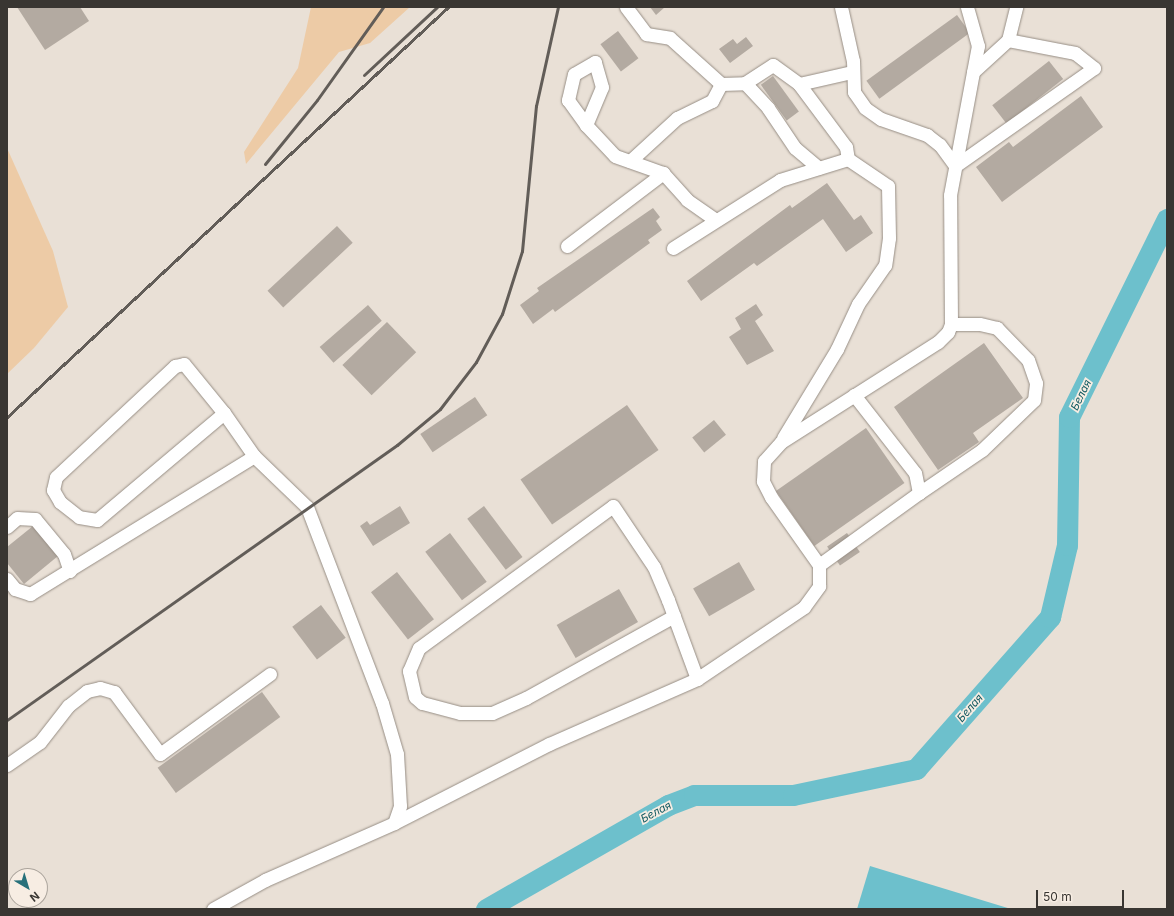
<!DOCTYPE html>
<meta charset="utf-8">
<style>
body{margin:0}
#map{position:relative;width:1174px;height:916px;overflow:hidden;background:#e9e0d6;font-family:Inter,sans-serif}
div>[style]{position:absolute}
.green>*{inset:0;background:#edcba6}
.water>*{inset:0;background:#6dc0cc}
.river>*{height:21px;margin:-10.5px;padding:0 10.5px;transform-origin:10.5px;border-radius:10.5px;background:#6dc0cc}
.building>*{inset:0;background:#b3aaa1;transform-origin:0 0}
.roads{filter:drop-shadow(0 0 1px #978e85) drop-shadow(0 0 1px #978e85)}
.minor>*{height:13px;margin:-6.5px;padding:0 6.5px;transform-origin:6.5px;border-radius:6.5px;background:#fff}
.rail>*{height:3px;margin:-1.5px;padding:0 1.5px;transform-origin:1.5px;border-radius:1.5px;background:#625d58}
span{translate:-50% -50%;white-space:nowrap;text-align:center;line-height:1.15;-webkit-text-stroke:3.5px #f7ede3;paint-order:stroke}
.water-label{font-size:11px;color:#0f5860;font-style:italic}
.frame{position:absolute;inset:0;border:8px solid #393632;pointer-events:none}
.north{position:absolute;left:8px;top:868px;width:40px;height:40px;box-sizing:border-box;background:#f7ede3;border:1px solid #aba49c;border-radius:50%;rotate:142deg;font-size:11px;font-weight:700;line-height:16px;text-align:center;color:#393632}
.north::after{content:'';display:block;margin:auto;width:14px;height:18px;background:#27707a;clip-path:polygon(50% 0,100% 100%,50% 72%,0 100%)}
.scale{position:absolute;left:1036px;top:890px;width:88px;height:18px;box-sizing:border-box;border:2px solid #393632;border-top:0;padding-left:5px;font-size:12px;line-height:14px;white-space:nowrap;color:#393632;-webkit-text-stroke:3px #f7ede3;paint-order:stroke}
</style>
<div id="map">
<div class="green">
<i style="clip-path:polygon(311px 7px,410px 7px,370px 43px,339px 52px,246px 164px,244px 152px,298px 68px)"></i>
<i style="clip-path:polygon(7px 148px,53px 251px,68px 307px,34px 348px,7px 374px)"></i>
</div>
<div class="water">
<i style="clip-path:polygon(870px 866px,1011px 909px,857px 909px)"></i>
</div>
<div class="river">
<i style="left:486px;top:909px;width:210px;rotate:-29.7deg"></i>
<i style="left:668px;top:805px;width:28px;rotate:-21deg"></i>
<i style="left:694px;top:795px;width:99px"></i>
<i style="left:793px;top:795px;width:126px;rotate:-11.9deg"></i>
<i style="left:916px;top:769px;width:203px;rotate:-48.6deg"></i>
<i style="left:1050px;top:617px;width:74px;rotate:-76.7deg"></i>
<i style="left:1067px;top:545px;width:128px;rotate:-89.1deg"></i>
<i style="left:1069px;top:417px;width:221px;rotate:-63.7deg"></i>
</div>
<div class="building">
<i style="clip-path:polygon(17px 7px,80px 7px,89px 21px,45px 50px)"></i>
<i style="clip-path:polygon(650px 7px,665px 7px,656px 15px)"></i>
<i style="left:957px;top:15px;width:22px;height:112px;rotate:54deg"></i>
<i style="left:618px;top:31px;width:34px;height:22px;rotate:53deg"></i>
<i style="clip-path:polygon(746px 37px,753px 46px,730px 63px,719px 49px,733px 39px,737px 44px)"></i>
<i style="left:1049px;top:61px;width:23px;height:72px;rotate:52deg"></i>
<i style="left:773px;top:76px;width:44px;height:15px;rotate:54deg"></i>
<i style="clip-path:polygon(1081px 96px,1103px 127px,1002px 202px,976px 167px,1009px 142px,1013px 147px)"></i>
<i style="clip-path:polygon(827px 183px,854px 220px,861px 215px,873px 233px,846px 252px,823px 219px,757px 266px,754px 263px,701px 301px,687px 281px,790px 205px,792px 208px)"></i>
<i style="clip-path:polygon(653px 208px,660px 217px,656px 221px,662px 230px,648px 240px,650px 243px,555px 312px,553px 309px,533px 324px,520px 305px,539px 291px,537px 288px)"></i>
<i style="left:337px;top:226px;width:23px;height:95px;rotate:47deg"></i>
<i style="clip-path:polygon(756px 304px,763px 315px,755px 321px,774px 351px,747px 365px,729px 337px,741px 329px,735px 318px)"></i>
<i style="left:368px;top:305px;width:21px;height:64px;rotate:49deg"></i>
<i style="left:387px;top:322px;width:42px;height:62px;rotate:46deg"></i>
<i style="clip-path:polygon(984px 343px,1023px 398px,973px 433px,979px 442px,938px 470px,894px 407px)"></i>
<i style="left:475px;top:397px;width:22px;height:66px;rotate:56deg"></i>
<i style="left:627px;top:405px;width:55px;height:130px;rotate:55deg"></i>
<i style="left:714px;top:420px;width:19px;height:28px;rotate:51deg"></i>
<i style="left:866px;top:428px;width:67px;height:110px;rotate:55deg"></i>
<i style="clip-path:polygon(400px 506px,410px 523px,373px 546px,360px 526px,367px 521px,370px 525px)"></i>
<i style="left:484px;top:506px;width:64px;height:21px;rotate:53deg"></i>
<i style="clip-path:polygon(33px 526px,58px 556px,24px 584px,7px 563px,7px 547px)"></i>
<i style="left:450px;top:533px;width:61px;height:31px;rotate:53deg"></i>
<i style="left:847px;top:533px;width:23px;height:24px;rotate:56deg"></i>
<i style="left:739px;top:562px;width:32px;height:53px;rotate:60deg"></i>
<i style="left:397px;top:572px;width:60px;height:33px;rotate:52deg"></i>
<i style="left:619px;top:589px;width:38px;height:72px;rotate:60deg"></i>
<i style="left:321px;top:605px;width:41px;height:36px;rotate:53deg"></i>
<i style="left:262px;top:692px;width:31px;height:129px;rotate:54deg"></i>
</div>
<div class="roads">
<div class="minor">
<i style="left:626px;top:7px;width:34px;rotate:53deg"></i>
<i style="left:646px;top:34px;width:24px;rotate:9deg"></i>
<i style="left:670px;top:38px;width:69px;rotate:42deg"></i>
<i style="left:721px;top:84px;width:24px;rotate:-2deg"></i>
<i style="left:745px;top:83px;width:34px;rotate:47deg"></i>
<i style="left:768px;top:108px;width:48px;rotate:56deg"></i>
<i style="left:795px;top:148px;width:31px;rotate:40deg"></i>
<i style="left:841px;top:7px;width:55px;rotate:77.5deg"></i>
<i style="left:853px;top:61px;width:31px;rotate:88deg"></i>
<i style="left:854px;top:92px;width:19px;rotate:55deg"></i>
<i style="left:865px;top:108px;width:19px;rotate:35deg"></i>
<i style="left:881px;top:119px;width:49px;rotate:19.2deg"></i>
<i style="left:927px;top:135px;width:16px;rotate:38deg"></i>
<i style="left:940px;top:145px;width:26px;rotate:54deg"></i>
<i style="left:973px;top:72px;width:47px;rotate:-42.4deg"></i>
<i style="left:1008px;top:40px;width:34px;rotate:-76deg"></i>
<i style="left:745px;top:83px;width:33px;rotate:-33deg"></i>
<i style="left:773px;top:65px;width:32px;rotate:36deg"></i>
<i style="left:799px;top:84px;width:79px;rotate:53.3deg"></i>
<i style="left:846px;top:147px;width:12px;rotate:81deg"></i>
<i style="left:799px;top:84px;width:54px;rotate:-12.8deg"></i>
<i style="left:586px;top:125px;width:41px;rotate:-67.2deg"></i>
<i style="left:602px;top:87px;width:26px;rotate:-106deg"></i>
<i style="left:595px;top:62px;width:24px;rotate:150deg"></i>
<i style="left:574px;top:74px;width:27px;rotate:103deg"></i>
<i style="left:568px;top:100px;width:31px;rotate:54deg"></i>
<i style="left:586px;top:125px;width:42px;rotate:46.9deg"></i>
<i style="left:615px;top:156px;width:51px;rotate:19.5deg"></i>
<i style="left:663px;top:173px;width:36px;rotate:48deg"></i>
<i style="left:687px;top:200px;width:33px;rotate:35deg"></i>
<i style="left:630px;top:161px;width:64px;rotate:-42.5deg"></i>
<i style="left:677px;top:118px;width:39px;rotate:-26deg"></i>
<i style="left:712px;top:101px;width:19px;rotate:-62deg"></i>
<i style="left:955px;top:166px;width:170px;rotate:-35.2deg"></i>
<i style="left:1094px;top:68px;width:24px;rotate:-142deg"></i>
<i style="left:1075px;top:53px;width:68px;rotate:-169deg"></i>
<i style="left:567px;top:246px;width:121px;rotate:-37.2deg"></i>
<i style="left:673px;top:248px;width:127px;rotate:-32.4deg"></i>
<i style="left:780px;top:180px;width:71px;rotate:-17.2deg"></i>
<i style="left:848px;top:159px;width:48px;rotate:34deg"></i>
<i style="left:888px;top:186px;width:52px;rotate:88.9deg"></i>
<i style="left:889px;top:238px;width:27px;rotate:98deg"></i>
<i style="left:885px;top:265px;width:47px;rotate:124.7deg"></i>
<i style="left:858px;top:304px;width:50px;rotate:115deg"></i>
<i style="left:837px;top:349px;width:104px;rotate:121.2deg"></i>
<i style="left:224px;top:413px;width:166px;rotate:139.9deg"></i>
<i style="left:97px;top:520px;width:18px;rotate:-171deg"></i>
<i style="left:79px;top:517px;width:24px;rotate:-142deg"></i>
<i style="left:60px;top:502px;width:14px;rotate:-120deg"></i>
<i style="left:53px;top:490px;width:13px;rotate:-77deg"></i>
<i style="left:56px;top:477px;width:163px;rotate:-43deg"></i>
<i style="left:175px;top:366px;width:9px;rotate:-13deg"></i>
<i style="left:184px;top:364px;width:63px;rotate:50.8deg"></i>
<i style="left:224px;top:413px;width:52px;rotate:55.1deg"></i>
<i style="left:254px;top:456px;width:74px;rotate:43.9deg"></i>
<i style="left:307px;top:507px;width:210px;rotate:69.1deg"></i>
<i style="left:382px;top:703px;width:53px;rotate:73.6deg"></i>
<i style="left:397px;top:754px;width:52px;rotate:86.7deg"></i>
<i style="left:400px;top:806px;width:18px;rotate:109deg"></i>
<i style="left:919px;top:493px;width:76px;rotate:-34.3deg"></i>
<i style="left:982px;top:450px;width:72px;rotate:-43.9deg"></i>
<i style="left:1034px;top:400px;width:17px;rotate:-83deg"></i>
<i style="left:1036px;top:383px;width:24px;rotate:-109deg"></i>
<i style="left:1028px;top:360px;width:45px;rotate:-134.1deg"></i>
<i style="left:997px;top:328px;width:18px;rotate:-167deg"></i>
<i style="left:979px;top:324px;width:28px;rotate:180deg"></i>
<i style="left:7px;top:527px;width:13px;rotate:-42deg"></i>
<i style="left:17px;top:518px;width:18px;rotate:3deg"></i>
<i style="left:35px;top:519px;width:45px;rotate:50.4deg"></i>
<i style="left:64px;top:554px;width:18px;rotate:71deg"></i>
<i style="left:819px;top:565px;width:123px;rotate:-35.8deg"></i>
<i style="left:919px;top:493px;width:20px;rotate:-101deg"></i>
<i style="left:915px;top:473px;width:99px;rotate:-128deg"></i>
<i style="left:7px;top:579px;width:13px;rotate:51deg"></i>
<i style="left:15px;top:589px;width:16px;rotate:18deg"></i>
<i style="left:30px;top:594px;width:263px;rotate:-31.6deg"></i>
<i style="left:674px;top:616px;width:169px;rotate:151deg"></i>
<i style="left:526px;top:698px;width:37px;rotate:156deg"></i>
<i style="left:492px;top:713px;width:32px;rotate:180deg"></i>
<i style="left:460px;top:713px;width:39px;rotate:-165deg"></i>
<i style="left:422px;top:703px;width:9px;rotate:-139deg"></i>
<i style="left:415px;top:697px;width:27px;rotate:-103deg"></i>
<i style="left:409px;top:671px;width:25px;rotate:-67deg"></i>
<i style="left:419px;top:648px;width:240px;rotate:-36.2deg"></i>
<i style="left:613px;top:506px;width:73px;rotate:56.1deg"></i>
<i style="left:654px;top:567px;width:36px;rotate:67deg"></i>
<i style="left:668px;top:600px;width:84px;rotate:69.8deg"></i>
<i style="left:7px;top:765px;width:40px;rotate:-34.9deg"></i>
<i style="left:40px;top:742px;width:46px;rotate:-52.1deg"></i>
<i style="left:68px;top:706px;width:24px;rotate:-38deg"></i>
<i style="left:87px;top:691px;width:13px;rotate:-13deg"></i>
<i style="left:100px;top:688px;width:15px;rotate:16deg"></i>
<i style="left:114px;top:692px;width:77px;rotate:53.4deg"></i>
<i style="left:160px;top:754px;width:136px;rotate:-36deg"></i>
<i style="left:213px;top:909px;width:60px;rotate:-29.1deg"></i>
<i style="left:265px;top:880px;width:141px;rotate:-23.8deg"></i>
<i style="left:394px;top:823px;width:174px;rotate:-27deg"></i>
<i style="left:549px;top:744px;width:162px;rotate:-23.7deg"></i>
<i style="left:697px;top:679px;width:129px;rotate:-33.9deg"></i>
<i style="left:804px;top:607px;width:26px;rotate:-54deg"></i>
<i style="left:819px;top:586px;width:21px;rotate:-90deg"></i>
<i style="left:819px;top:565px;width:83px;rotate:-125.2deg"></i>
<i style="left:771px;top:497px;width:18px;rotate:-117deg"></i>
<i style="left:763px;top:481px;width:20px;rotate:-87deg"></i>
<i style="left:764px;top:461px;width:25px;rotate:-48deg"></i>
<i style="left:781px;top:442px;width:186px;rotate:-32.5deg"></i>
<i style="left:938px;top:342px;width:14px;rotate:-45deg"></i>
<i style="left:948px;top:332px;width:9px;rotate:-69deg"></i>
<i style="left:951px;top:324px;width:129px;rotate:-90.4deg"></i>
<i style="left:950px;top:195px;width:152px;rotate:-79.4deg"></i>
<i style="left:978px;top:46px;width:41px;rotate:-105.8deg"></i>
</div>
</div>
<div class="rail">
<i style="left:364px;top:75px;width:100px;rotate:-43deg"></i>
<i style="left:265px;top:164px;width:82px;rotate:-50.9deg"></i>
<i style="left:317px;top:100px;width:114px;rotate:-54.6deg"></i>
<i style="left:7px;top:417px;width:602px;rotate:-42.91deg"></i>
<i style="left:7px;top:720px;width:477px;rotate:-35.2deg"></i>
<i style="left:397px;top:445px;width:56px;rotate:-39.9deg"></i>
<i style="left:440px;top:409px;width:59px;rotate:-52.5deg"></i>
<i style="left:476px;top:362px;width:55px;rotate:-61.6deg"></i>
<i style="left:502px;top:314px;width:66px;rotate:-72.4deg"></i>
<i style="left:522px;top:251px;width:146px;rotate:-84.5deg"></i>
<i style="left:536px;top:106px;width:101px;rotate:-77.5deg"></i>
</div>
<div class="water-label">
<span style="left:1081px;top:395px;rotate:-64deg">Белая</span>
<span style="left:970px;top:708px;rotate:-49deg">Белая</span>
<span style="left:656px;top:812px;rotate:-28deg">Белая</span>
</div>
<div class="frame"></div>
<div class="north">N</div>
<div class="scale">50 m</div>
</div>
